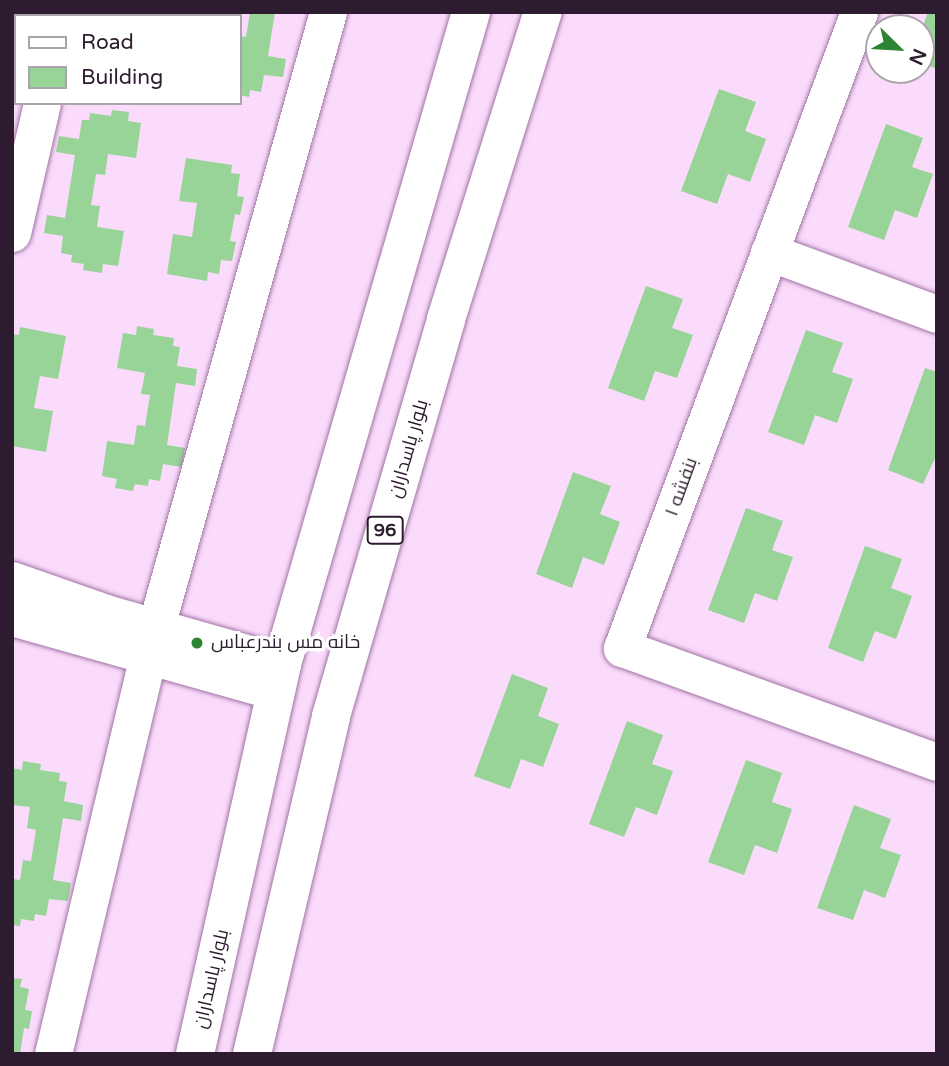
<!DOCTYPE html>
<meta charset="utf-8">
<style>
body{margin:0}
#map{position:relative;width:949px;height:1066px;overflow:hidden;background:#fadbfb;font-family:"Varela Round",Cairo,sans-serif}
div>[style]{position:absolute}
.building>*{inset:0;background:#98d398;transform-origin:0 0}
.roads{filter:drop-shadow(0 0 2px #a173a5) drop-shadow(0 0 2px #a173a5)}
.street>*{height:37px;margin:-18.5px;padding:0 18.5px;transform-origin:18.5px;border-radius:18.5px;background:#fff}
.secondary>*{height:38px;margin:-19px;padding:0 19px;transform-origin:19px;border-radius:19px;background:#fff}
.highway>*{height:38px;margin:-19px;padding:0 19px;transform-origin:19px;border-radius:19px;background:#fff}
.dots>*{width:19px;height:19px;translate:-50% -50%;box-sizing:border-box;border:4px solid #fff;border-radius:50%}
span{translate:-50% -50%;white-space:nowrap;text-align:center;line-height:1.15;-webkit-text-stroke:6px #fff;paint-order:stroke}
.shield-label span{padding:2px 5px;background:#fff;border:2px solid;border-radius:5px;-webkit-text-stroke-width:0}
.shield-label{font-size:18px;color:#2d1b2f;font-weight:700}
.street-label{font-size:19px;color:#2d1b2f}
.poi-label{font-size:19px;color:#2d1b2f}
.left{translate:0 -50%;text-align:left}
.frame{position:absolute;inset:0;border:14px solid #2d1b2f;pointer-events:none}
.legend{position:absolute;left:14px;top:14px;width:228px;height:91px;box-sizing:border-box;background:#fff;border:2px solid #aba4ac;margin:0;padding:9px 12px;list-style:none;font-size:21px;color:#2d1b2f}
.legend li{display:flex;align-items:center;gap:14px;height:35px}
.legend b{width:35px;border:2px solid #aba4ac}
.north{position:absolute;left:865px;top:14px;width:70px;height:70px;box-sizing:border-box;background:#fff;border:2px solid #aba4ac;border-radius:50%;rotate:114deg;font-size:19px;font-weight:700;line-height:28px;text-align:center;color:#2d1b2f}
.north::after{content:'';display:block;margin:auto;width:24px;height:32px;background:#2d8433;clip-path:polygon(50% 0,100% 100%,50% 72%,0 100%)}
</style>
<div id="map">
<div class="building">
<i style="left:90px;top:12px;width:44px;height:4px"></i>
<i style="clip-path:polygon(250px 12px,275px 12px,268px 56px,286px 59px,283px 77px,264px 75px,261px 92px,250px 90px,249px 97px,240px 95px,240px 36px,246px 37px)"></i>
<i style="clip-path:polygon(928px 12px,937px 12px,937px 69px,921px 63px,921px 31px)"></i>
<i style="clip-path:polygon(719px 89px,756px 102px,745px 131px,766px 139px,750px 182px,728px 174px,717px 204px,681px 191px)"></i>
<i style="clip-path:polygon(112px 110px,129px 112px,128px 121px,141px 123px,136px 158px,108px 154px,105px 175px,96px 174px,91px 205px,100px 206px,97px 227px,124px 231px,118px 266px,103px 264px,102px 273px,83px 270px,84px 264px,71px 262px,72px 255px,61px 253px,63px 236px,44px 233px,47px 215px,65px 218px,75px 155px,56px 152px,59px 136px,79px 139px,82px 120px,89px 120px,90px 113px,111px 116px)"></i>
<i style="clip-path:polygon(886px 124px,923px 138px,912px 167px,933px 174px,917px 218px,895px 210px,884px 240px,848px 227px)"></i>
<i style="clip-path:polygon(186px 158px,232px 165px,231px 173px,240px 174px,237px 196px,244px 197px,240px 215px,235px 214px,230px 241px,236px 242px,232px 261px,221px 260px,219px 274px,208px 272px,207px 281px,167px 274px,173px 234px,192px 237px,197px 203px,179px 201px)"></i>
<i style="clip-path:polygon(646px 286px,683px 299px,672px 328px,693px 335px,677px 378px,655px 371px,644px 401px,608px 388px)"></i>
<i style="clip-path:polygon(137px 326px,154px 329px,153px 335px,174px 338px,173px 346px,180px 347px,177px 366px,197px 369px,195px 386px,176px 383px,167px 445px,185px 448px,182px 467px,163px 464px,160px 481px,149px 479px,148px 486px,135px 484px,133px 491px,115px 488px,117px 479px,102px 476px,107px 441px,134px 445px,137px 425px,145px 426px,150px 395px,141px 394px,145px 373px,117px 368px,123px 333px,136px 335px)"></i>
<i style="clip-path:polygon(20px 327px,66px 336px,58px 379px,40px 376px,34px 408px,53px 411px,46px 452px,12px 446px,12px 334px,19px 335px)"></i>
<i style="clip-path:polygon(806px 330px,843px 343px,832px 372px,853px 379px,837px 423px,815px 415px,804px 445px,768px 432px)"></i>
<i style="clip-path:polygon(925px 368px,937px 372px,937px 454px,923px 484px,888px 470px)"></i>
<i style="clip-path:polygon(573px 472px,611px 486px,600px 514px,620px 522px,604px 565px,583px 557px,572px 588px,536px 574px)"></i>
<i style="clip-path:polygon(746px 508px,783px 521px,772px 550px,793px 557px,777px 601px,755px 593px,744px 623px,708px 610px)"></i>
<i style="clip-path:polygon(865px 546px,902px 559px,891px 588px,912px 596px,896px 639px,875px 631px,863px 662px,828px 648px)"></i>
<i style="clip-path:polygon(512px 674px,548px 688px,538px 716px,559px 724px,543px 767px,521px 759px,510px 789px,474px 776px)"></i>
<i style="clip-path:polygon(627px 721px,663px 735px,652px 764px,673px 771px,657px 815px,636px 807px,624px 837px,589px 824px)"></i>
<i style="clip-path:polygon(746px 760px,782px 773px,772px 802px,792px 809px,777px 853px,755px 845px,744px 875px,708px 862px)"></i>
<i style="clip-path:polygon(23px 761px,41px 764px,40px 770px,60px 773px,59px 781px,67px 782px,64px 801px,83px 805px,81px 821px,63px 818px,53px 880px,71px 883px,68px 901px,49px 899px,46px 916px,35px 914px,34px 921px,21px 919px,20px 926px,12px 925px,12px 879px,20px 880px,23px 860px,31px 861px,36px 830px,27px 828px,30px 807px,12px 805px,12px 768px,22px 770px)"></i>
<i style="clip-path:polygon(854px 805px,891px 819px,880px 848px,901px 855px,885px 898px,864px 890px,853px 920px,817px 908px)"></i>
<i style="clip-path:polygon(12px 978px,22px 979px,20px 987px,29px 989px,25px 1010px,32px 1011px,29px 1029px,24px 1028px,20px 1054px,12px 1054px)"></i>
</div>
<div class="roads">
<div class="street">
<i style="left:859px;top:12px;width:679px;rotate:110.44deg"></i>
<i style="left:622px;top:648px;width:335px;rotate:19.9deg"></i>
<i style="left:62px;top:16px;width:4px;rotate:-76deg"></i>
<i style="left:12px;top:233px;width:133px;rotate:-77deg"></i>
<i style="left:769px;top:252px;width:179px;rotate:20.3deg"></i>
<i style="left:53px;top:1054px;width:410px;rotate:-76.6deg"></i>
<i style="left:148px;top:655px;width:668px;rotate:-74.36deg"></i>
</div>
<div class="secondary">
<i style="left:12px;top:581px;width:100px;rotate:19.3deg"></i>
<i style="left:106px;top:614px;width:183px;rotate:15.9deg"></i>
<i style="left:12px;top:617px;width:274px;rotate:15.7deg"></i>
</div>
<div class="highway">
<i style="left:195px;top:1054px;width:400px;rotate:-77.4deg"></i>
<i style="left:282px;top:664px;width:679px;rotate:-73.83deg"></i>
<i style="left:252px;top:1054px;width:347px;rotate:-76.8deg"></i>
<i style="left:331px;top:716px;width:413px;rotate:-73.8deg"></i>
<i style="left:446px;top:319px;width:322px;rotate:-72.5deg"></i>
</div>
</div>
<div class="dots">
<i style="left:197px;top:643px;background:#2d8433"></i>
</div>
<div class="shield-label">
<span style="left:385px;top:530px">96</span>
</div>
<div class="street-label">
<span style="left:409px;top:449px;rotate:-74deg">بلوار پاسداران</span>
<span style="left:682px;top:487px;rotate:-70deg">بنفشه ۱</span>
<span style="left:212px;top:979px;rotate:-77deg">بلوار پاسداران</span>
</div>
<div class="poi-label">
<span class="left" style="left:211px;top:643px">خانه مس بندرعباس</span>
</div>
<div class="frame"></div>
<ul class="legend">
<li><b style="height:9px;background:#fff"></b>Road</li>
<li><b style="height:19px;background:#98d398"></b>Building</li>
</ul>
<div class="north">N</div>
</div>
